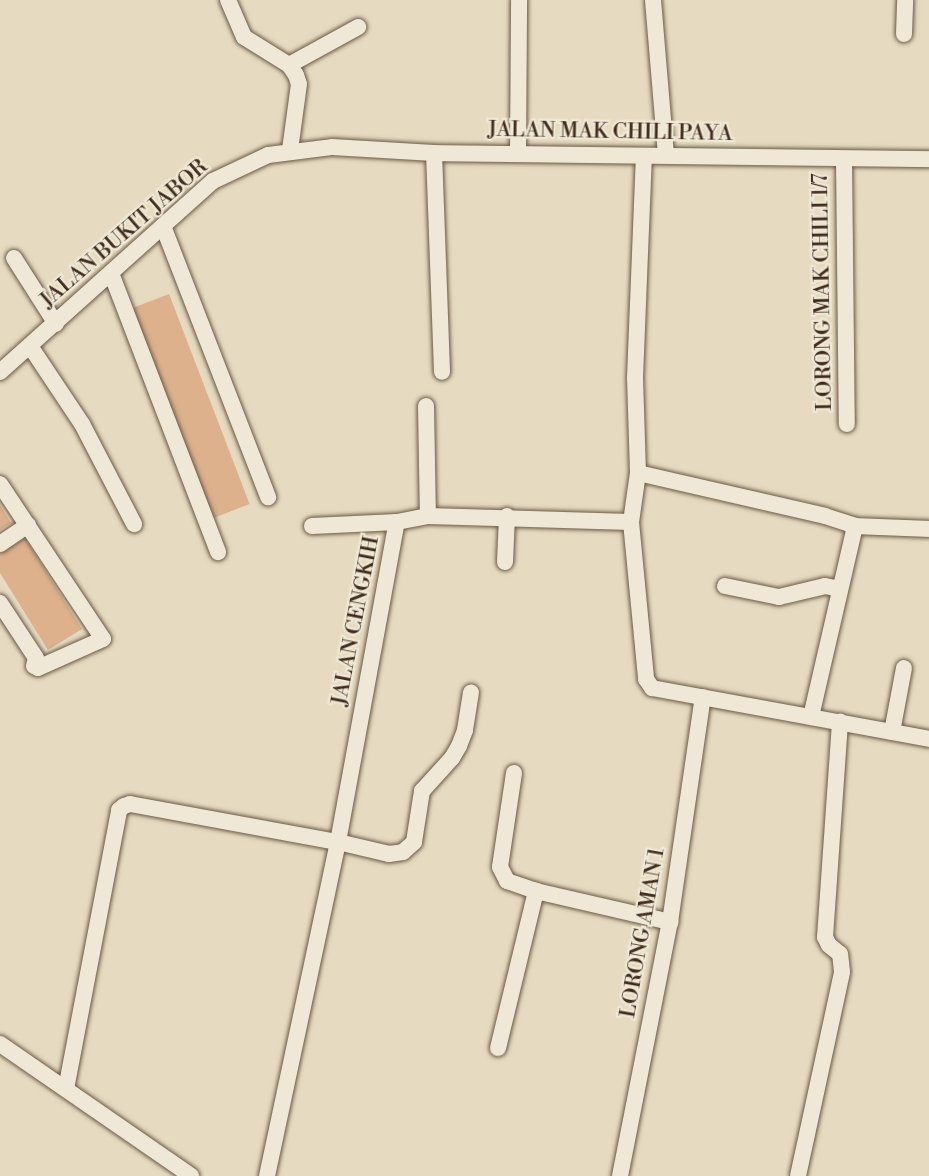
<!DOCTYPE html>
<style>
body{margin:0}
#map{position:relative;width:929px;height:1176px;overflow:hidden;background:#e6dbc0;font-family:"Libre Bodoni",serif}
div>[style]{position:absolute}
.building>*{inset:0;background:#dcb18c;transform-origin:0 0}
.roads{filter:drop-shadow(0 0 2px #6a5845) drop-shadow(0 0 2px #6a5845)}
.minor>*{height:16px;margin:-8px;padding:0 8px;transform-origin:8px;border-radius:8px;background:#efe8d6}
span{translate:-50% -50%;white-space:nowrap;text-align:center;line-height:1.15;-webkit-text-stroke:4.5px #efe8d6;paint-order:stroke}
.street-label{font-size:21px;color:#402c1c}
</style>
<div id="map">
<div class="building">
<i style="left:169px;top:294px;width:225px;height:40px;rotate:69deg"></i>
<i style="clip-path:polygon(0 505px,11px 523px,0 530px)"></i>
<i style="clip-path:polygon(25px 538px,82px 629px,48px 650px,0 573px,0 554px)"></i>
</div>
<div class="roads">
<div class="minor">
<i style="left:228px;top:0;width:40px;rotate:66.6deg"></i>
<i style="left:244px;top:37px;width:53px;rotate:31.9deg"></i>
<i style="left:289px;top:65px;width:12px;rotate:55deg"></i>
<i style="left:296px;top:75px;width:9px;rotate:72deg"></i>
<i style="left:299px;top:84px;width:67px;rotate:97.8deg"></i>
<i style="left:653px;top:0;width:155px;rotate:85.2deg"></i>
<i style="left:904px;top:34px;width:34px;rotate:-88deg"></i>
<i style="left:289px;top:65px;width:79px;rotate:-28.8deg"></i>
<i style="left:434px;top:153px;width:219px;rotate:87.9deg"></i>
<i style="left:518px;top:154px;width:154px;rotate:-89.6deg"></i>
<i style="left:844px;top:159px;width:265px;rotate:89.4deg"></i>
<i style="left:163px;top:226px;width:291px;rotate:68.8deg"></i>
<i style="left:14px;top:258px;width:78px;rotate:57.5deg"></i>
<i style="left:111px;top:273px;width:299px;rotate:69deg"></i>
<i style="left:30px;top:346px;width:94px;rotate:56.3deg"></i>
<i style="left:82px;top:424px;width:113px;rotate:62.5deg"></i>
<i style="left:0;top:372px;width:286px;rotate:-41.9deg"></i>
<i style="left:213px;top:181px;width:61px;rotate:-25.3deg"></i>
<i style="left:268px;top:155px;width:64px;rotate:-7.1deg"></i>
<i style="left:332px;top:147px;width:102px;rotate:3.4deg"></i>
<i style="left:434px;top:153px;width:495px;rotate:0.7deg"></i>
<i style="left:426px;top:406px;width:110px;rotate:89deg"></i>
<i style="left:638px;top:473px;width:192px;rotate:12.9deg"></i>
<i style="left:825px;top:516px;width:32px;rotate:18deg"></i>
<i style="left:855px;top:526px;width:196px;rotate:103deg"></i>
<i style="left:0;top:484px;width:186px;rotate:56.4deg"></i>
<i style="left:103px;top:639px;width:71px;rotate:156deg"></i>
<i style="left:38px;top:668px;width:4px;rotate:-153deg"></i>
<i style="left:34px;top:666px;width:8px;rotate:-76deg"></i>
<i style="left:36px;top:658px;width:66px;rotate:-123.2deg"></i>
<i style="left:631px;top:522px;width:158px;rotate:84.5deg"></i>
<i style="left:646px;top:679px;width:11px;rotate:56deg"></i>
<i style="left:652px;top:688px;width:282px;rotate:10.4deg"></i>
<i style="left:312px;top:526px;width:85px;rotate:-2.7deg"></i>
<i style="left:855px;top:526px;width:74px;rotate:2.3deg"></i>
<i style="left:0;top:544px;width:34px;rotate:-34deg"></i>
<i style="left:505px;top:562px;width:46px;rotate:-87.5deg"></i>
<i style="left:725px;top:586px;width:55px;rotate:11.5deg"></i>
<i style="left:779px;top:597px;width:47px;rotate:-13.4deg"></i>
<i style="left:825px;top:586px;width:15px;rotate:11deg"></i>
<i style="left:892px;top:732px;width:65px;rotate:-79.4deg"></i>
<i style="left:514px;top:773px;width:95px;rotate:98.5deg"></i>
<i style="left:500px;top:867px;width:16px;rotate:63deg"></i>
<i style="left:507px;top:881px;width:31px;rotate:19deg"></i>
<i style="left:536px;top:891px;width:138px;rotate:13deg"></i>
<i style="left:0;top:1044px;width:232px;rotate:34.6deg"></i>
<i style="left:498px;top:1048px;width:162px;rotate:-76.4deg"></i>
<i style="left:66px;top:1089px;width:284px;rotate:-79.2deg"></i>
<i style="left:119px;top:810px;width:6px;rotate:-39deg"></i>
<i style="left:124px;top:806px;width:6px;rotate:-18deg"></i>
<i style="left:130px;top:804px;width:211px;rotate:10.4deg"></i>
<i style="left:338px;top:842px;width:52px;rotate:13.2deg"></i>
<i style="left:389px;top:854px;width:14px;rotate:-8deg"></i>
<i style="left:403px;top:852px;width:15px;rotate:-42deg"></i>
<i style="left:414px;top:842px;width:52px;rotate:-81.1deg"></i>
<i style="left:422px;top:791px;width:45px;rotate:-47.7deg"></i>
<i style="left:452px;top:758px;width:14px;rotate:-60deg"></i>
<i style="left:459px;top:746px;width:17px;rotate:-69deg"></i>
<i style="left:465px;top:730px;width:38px;rotate:-81deg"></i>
<i style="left:267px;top:1176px;width:341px;rotate:-78deg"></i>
<i style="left:338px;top:842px;width:325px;rotate:-79.6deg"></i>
<i style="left:397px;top:522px;width:32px;rotate:-11deg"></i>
<i style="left:428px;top:516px;width:203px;rotate:1.7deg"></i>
<i style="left:631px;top:522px;width:49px;rotate:-81.9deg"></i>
<i style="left:638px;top:473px;width:95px;rotate:-91.8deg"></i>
<i style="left:635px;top:378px;width:222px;rotate:-87.7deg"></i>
<i style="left:620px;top:1176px;width:259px;rotate:-78.9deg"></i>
<i style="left:670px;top:922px;width:227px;rotate:-81.7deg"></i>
<i style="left:798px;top:1176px;width:209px;rotate:-77.8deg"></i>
<i style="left:842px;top:972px;width:18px;rotate:-96deg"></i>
<i style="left:840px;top:954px;width:14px;rotate:-141deg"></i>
<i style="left:829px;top:945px;width:9px;rotate:-117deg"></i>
<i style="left:825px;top:937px;width:216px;rotate:-86deg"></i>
</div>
</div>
<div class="street-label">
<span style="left:610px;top:132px;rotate:1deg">JALAN MAK CHILI PAYA</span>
<span style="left:124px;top:234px;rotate:-41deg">JALAN BUKIT JABOR</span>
<span style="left:823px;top:292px;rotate:-91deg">LORONG MAK CHILI 1/7</span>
<span style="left:356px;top:621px;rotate:-79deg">JALAN CENGKIH</span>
<span style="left:643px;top:933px;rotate:-80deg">LORONG AMAN 1</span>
</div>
</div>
